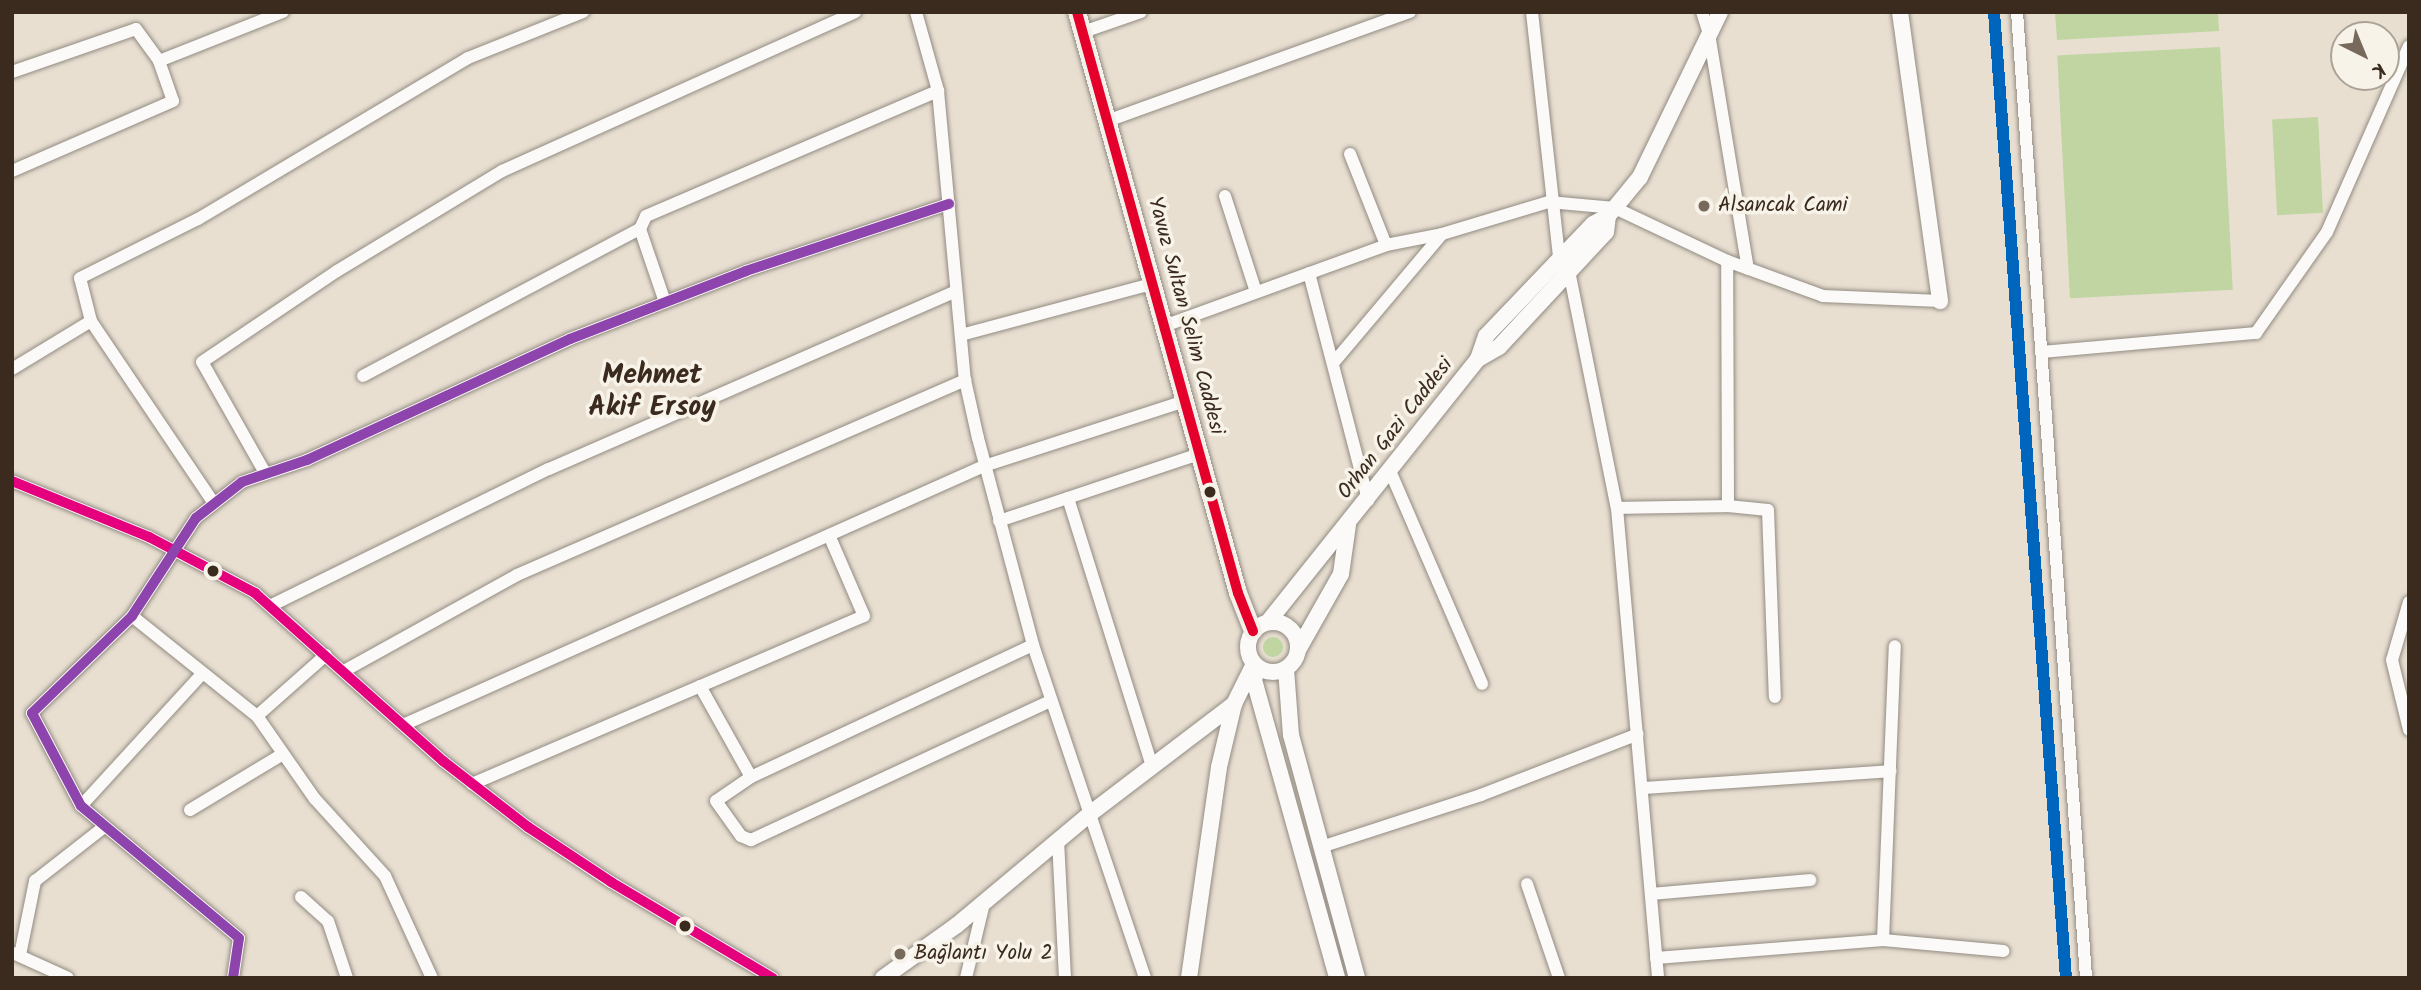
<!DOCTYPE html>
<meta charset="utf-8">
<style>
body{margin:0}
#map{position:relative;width:2421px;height:990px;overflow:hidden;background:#e8dfd1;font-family:Kalam,sans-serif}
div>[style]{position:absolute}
.green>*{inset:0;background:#c0d5a2;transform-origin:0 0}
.round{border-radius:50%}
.roads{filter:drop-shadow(0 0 2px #928b82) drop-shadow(0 0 2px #928b82)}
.minor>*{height:12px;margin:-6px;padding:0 6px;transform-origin:6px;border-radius:6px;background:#fcfaf8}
.tertiary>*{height:16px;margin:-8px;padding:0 8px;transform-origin:8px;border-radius:8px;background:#fcfaf8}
.tertiary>.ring{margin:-8px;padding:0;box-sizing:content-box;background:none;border:16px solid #fcfaf8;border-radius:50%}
.secondary>*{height:18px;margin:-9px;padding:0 9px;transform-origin:9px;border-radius:9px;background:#f4f0ea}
.bus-1>*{height:10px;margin:-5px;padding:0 5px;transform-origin:5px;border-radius:5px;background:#e5007d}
.bus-2>*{height:10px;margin:-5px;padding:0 5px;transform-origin:5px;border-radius:5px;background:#8e44ad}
.bus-3>*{height:10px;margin:-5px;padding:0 5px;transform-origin:5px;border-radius:5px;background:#e4002b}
.rail-1>*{height:12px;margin:-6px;padding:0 6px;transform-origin:6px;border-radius:6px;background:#0065bd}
.dots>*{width:19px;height:19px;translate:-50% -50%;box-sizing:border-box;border:4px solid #f7f3e8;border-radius:50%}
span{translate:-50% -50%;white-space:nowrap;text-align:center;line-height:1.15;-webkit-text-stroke:7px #f7f3e8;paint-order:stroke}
.poi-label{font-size:21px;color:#3b2a1e}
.left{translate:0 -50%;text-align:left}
.street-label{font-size:21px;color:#3b2a1e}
.district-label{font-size:28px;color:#3b2a1e;font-weight:700}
.frame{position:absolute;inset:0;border:14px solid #3b2a1e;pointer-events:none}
.north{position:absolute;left:2330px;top:21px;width:70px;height:70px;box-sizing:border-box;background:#f7f3e8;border:2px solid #aca397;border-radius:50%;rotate:137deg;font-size:19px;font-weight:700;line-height:28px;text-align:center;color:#3b2a1e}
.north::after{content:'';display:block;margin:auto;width:24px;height:32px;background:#78695d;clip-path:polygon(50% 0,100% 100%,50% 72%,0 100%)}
</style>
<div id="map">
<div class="green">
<i style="clip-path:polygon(2055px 12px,2218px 12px,2219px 31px,2057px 40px)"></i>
<i style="left:2220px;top:47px;width:243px;height:163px;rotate:87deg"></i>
<i style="left:2318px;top:117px;width:96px;height:46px;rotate:87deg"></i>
<i class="round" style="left:1263px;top:637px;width:20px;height:20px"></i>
</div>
<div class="roads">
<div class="minor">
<i style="left:916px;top:12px;width:82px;rotate:74.4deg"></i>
<i style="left:938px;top:91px;width:290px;rotate:84.7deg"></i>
<i style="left:965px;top:380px;width:59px;rotate:77.4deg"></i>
<i style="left:978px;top:438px;width:214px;rotate:75.1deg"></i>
<i style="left:1033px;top:645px;width:351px;rotate:71.4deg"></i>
<i style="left:1532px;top:12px;width:247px;rotate:83.7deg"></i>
<i style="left:1702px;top:12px;width:23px;rotate:72deg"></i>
<i style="left:1709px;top:34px;width:238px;rotate:80.6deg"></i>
<i style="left:2017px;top:12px;width:968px;rotate:85.91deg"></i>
<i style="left:1083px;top:32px;width:61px;rotate:-19deg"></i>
<i style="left:159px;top:61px;width:133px;rotate:-21.6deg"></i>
<i style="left:12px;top:72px;width:131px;rotate:-19.1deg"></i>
<i style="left:136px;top:29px;width:39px;rotate:54deg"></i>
<i style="left:159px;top:61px;width:42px;rotate:70.7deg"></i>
<i style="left:173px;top:101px;width:176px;rotate:156.5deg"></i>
<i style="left:1107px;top:121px;width:322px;rotate:-19.8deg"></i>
<i style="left:1350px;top:154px;width:98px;rotate:68.4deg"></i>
<i style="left:1225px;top:196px;width:101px;rotate:72.1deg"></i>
<i style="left:1569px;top:271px;width:242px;rotate:78.6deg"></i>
<i style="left:1617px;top:508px;width:472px;rotate:85deg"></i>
<i style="left:1309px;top:273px;width:235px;rotate:75.4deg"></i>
<i style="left:665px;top:302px;width:77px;rotate:-108.9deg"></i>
<i style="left:640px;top:229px;width:14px;rotate:-65deg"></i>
<i style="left:646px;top:216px;width:318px;rotate:-23.2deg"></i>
<i style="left:1164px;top:326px;width:236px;rotate:-20deg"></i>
<i style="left:1386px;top:245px;width:57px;rotate:-11.1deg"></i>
<i style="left:1442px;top:234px;width:112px;rotate:-16.7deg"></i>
<i style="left:1549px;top:202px;width:66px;rotate:5.2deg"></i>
<i style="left:1615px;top:208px;width:124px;rotate:25.3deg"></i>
<i style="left:1727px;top:261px;width:102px;rotate:20deg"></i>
<i style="left:1823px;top:296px;width:117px;rotate:2.4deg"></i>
<i style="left:961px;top:335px;width:198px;rotate:-15deg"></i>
<i style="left:2042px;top:352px;width:215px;rotate:-5.1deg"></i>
<i style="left:2256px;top:333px;width:123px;rotate:-54.9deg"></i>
<i style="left:2327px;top:232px;width:203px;rotate:-66.2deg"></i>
<i style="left:1335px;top:361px;width:166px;rotate:-49.9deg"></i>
<i style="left:12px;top:369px;width:92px;rotate:-31.3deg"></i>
<i style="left:363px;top:376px;width:314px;rotate:-28deg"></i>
<i style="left:264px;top:471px;width:125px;rotate:-119.6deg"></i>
<i style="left:202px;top:362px;width:163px;rotate:-34deg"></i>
<i style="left:337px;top:271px;width:193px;rotate:-31.2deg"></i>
<i style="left:502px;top:171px;width:387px;rotate:-24.2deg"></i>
<i style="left:1390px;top:471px;width:232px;rotate:66.6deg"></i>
<i style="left:12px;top:481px;width:148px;rotate:22.2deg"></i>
<i style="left:149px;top:537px;width:120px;rotate:27.8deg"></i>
<i style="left:255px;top:593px;width:252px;rotate:41.8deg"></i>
<i style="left:443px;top:761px;width:108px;rotate:37.8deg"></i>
<i style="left:528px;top:827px;width:100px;rotate:33.5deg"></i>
<i style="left:611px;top:882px;width:188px;rotate:30.7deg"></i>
<i style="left:1068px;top:498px;width:281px;rotate:72.6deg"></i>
<i style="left:213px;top:502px;width:218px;rotate:-124deg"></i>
<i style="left:91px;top:321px;width:44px;rotate:-104.3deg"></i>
<i style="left:80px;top:278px;width:132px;rotate:-26.6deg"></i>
<i style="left:198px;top:219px;width:314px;rotate:-30.8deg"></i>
<i style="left:468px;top:58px;width:124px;rotate:-21.8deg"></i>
<i style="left:1728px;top:506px;width:40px;rotate:5.7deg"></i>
<i style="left:1768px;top:510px;width:187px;rotate:87.9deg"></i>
<i style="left:1617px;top:508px;width:111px;rotate:-1deg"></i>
<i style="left:1728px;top:506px;width:245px;rotate:-90.2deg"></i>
<i style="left:999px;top:521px;width:211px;rotate:-18.5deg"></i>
<i style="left:2409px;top:602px;width:60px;rotate:106.3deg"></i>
<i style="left:2392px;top:660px;width:72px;rotate:76.3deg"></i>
<i style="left:270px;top:606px;width:311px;rotate:-26.2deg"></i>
<i style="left:549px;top:469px;width:444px;rotate:-23.6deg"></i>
<i style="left:132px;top:616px;width:160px;rotate:38.7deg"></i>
<i style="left:257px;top:716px;width:101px;rotate:55.1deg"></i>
<i style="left:315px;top:799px;width:104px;rotate:47.7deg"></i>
<i style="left:385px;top:876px;width:112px;rotate:65.3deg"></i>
<i style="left:344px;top:671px;width:198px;rotate:-29deg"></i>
<i style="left:517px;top:575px;width:489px;rotate:-23.5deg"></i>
<i style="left:700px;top:686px;width:104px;rotate:60.7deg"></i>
<i style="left:751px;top:777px;width:311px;rotate:-25.1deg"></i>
<i style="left:257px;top:716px;width:92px;rotate:-41.5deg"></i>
<i style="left:403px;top:725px;width:636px;rotate:-24.03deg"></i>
<i style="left:984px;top:466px;width:211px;rotate:-17.9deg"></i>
<i style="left:751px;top:777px;width:42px;rotate:145.6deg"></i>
<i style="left:716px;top:801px;width:43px;rotate:54.5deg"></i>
<i style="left:741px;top:836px;width:11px;rotate:22deg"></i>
<i style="left:751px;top:840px;width:330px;rotate:-24.9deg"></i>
<i style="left:472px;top:784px;width:426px;rotate:-23.2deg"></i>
<i style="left:864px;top:616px;width:88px;rotate:-113.4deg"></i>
<i style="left:1643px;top:788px;width:248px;rotate:-3.9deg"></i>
<i style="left:81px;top:806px;width:180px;rotate:-47.5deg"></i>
<i style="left:190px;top:810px;width:106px;rotate:-31.1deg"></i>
<i style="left:1058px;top:840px;width:138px;rotate:87.1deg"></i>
<i style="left:1321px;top:847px;width:168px;rotate:-18deg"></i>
<i style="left:1481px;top:795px;width:168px;rotate:-21.2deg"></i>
<i style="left:1527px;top:884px;width:99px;rotate:71.2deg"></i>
<i style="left:1651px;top:894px;width:160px;rotate:-5deg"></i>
<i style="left:301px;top:897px;width:36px;rotate:42deg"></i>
<i style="left:328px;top:921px;width:60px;rotate:71.6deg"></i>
<i style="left:1883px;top:940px;width:121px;rotate:5.2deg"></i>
<i style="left:13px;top:953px;width:60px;rotate:24.4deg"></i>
<i style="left:20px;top:955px;width:76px;rotate:-78.5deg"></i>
<i style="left:35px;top:881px;width:88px;rotate:-38deg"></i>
<i style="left:1656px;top:958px;width:228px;rotate:-4.5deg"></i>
<i style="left:1883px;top:940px;width:294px;rotate:-87.7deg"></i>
<i style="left:233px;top:978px;width:40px;rotate:-81.5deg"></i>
<i style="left:239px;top:938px;width:206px;rotate:-140.1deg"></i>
<i style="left:81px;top:806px;width:105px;rotate:-117.8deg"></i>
<i style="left:32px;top:713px;width:139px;rotate:-44.1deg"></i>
<i style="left:132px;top:616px;width:117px;rotate:-56.9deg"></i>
<i style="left:196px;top:518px;width:58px;rotate:-38deg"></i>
<i style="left:242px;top:482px;width:69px;rotate:-18.7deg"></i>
<i style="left:307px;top:460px;width:289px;rotate:-24.7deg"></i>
<i style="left:570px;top:339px;width:189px;rotate:-21.1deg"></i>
<i style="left:746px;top:271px;width:214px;rotate:-18.3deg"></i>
<i style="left:966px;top:978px;width:77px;rotate:-76.5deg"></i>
</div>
<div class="tertiary">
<i style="left:1900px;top:12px;width:292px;rotate:82.1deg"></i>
<i style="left:1478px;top:359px;width:24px;rotate:-30deg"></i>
<i style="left:1499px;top:347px;width:157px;rotate:-47.1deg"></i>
<i style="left:1606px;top:232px;width:16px;rotate:-83deg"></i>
<i class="ring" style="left:1248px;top:622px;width:34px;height:34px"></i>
<i style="left:1268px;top:622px;width:337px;rotate:-51.4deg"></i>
<i style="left:1478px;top:359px;width:24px;rotate:-71deg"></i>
<i style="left:1486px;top:336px;width:155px;rotate:-46.3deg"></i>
<i style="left:1593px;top:224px;width:17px;rotate:-28deg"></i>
<i style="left:1608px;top:216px;width:50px;rotate:-50.6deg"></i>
<i style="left:1640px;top:177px;width:183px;rotate:-64.1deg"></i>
<i style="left:1298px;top:650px;width:87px;rotate:-60.5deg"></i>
<i style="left:1341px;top:574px;width:49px;rotate:-81.9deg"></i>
<i style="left:1257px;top:667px;width:13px;rotate:103deg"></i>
<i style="left:1254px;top:680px;width:309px;rotate:74.4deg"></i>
<i style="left:1286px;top:669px;width:66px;rotate:85.7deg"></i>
<i style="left:1291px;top:735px;width:252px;rotate:74.8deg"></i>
<i style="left:883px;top:978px;width:91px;rotate:-35.6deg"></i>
<i style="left:957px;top:925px;width:175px;rotate:-39.9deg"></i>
<i style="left:1091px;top:813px;width:180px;rotate:-37.3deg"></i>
<i style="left:1189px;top:978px;width:213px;rotate:-81.9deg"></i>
<i style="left:1219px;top:767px;width:65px;rotate:-76.6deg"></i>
<i style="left:1234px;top:704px;width:42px;rotate:-63.4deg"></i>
</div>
<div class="secondary">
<i style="left:1077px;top:12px;width:603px;rotate:74.51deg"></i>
<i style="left:1238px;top:593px;width:41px;rotate:68.5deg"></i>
</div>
</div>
<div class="bus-1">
<i style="left:12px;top:481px;width:148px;rotate:22.2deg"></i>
<i style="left:149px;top:537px;width:120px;rotate:27.8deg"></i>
<i style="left:255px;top:593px;width:252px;rotate:41.8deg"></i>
<i style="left:443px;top:761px;width:108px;rotate:37.8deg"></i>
<i style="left:528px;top:827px;width:100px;rotate:33.5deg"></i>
<i style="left:611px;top:882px;width:188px;rotate:30.7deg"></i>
</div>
<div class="bus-2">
<i style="left:233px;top:978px;width:40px;rotate:-81.5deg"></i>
<i style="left:239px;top:938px;width:206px;rotate:-140.1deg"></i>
<i style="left:81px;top:806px;width:105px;rotate:-117.8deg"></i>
<i style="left:32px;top:713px;width:139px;rotate:-44.1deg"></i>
<i style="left:132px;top:616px;width:117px;rotate:-56.9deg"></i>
<i style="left:196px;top:518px;width:58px;rotate:-38deg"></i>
<i style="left:242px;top:482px;width:69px;rotate:-18.7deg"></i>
<i style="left:307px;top:460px;width:289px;rotate:-24.7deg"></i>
<i style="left:570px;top:339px;width:189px;rotate:-21.1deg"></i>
<i style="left:746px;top:271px;width:214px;rotate:-18.3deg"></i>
</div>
<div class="bus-3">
<i style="left:1077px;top:12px;width:603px;rotate:74.51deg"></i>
<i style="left:1238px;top:593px;width:41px;rotate:68.5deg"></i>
</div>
<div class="rail-1">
<i style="left:1994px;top:12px;width:969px;rotate:85.74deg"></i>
</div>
<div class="dots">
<i style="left:1704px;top:206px;background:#78695d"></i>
<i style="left:1210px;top:492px;background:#3b2a1e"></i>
<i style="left:213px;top:571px;background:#3b2a1e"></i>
<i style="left:685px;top:926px;background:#3b2a1e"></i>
<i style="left:900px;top:954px;background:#78695d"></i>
</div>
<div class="poi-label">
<span class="left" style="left:1718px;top:206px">Alsancak Cami</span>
<span class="left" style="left:914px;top:954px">Bağlantı Yolu 2</span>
</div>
<div class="street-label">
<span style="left:1185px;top:316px;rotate:75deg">Yavuz Sultan Selim Caddesi</span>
<span style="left:1396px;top:429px;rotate:-52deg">Orhan Gazi Caddesi</span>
</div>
<div class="district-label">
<span style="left:652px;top:392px">Mehmet<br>Akif Ersoy</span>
</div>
<div class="frame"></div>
<div class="north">K</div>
</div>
